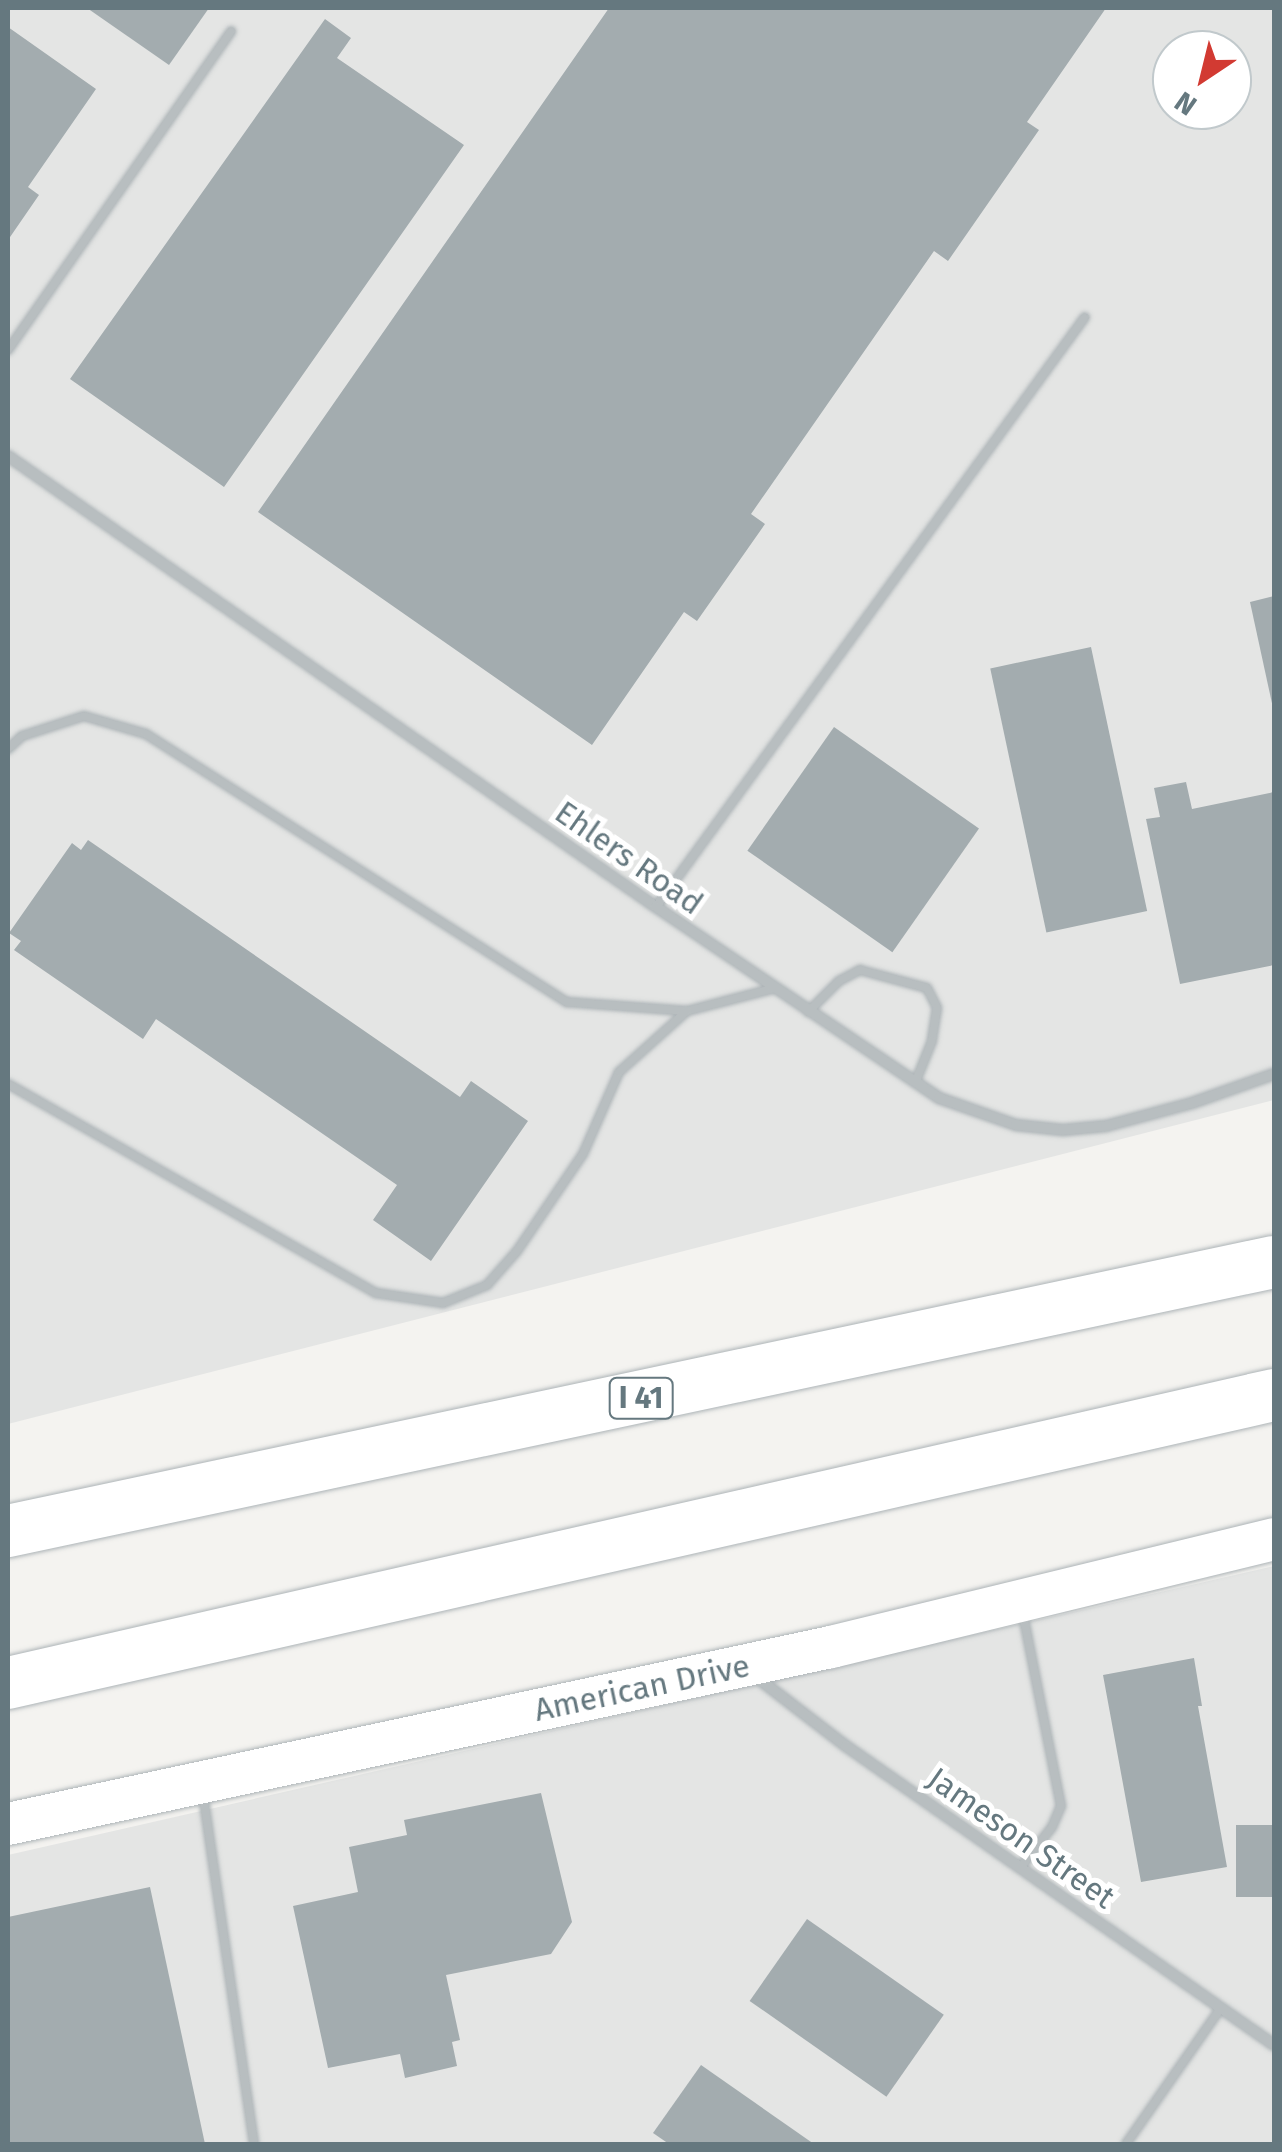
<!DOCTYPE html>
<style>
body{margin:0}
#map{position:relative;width:1282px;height:2152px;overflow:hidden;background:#f4f3f0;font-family:"Fira Sans",sans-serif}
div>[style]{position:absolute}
.built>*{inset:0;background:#e4e5e4}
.building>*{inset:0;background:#a3acaf;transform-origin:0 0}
.roads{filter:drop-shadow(0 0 2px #adb4b7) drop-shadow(0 0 2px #adb4b7)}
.lane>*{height:8px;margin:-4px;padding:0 4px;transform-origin:4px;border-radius:4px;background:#b8bec0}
.street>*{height:10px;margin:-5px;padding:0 5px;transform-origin:5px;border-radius:5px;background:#b8bec0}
.secondary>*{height:42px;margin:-21px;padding:0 21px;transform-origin:21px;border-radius:21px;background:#fff}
.highway>*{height:52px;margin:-26px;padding:0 26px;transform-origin:26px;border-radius:26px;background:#fff}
span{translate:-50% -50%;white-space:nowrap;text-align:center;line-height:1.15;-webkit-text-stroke:10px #fff;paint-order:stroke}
.shield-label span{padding:2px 8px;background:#fff;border:2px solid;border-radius:8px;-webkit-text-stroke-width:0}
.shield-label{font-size:30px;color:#65787f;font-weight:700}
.street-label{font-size:32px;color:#65787f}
.frame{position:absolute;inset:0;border:10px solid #65787f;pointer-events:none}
.north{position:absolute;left:1152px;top:30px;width:100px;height:100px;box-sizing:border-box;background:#fff;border:2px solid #c1c9cc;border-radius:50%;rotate:215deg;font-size:28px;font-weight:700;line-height:40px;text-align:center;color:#65787f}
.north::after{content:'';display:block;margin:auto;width:35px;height:45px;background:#d23a32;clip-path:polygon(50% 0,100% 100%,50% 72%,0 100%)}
</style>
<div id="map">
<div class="built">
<i style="clip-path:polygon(evenodd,8px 8px,1274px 8px,1274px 1100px,8px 1424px,8px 8px,1172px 50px,1232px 50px,1232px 110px,1172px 110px,1172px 50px)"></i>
<i style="clip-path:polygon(1274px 1566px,1274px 2144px,8px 2144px,8px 1855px)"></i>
</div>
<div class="building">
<i style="clip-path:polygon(87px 8px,209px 8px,169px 65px)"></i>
<i style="clip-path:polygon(609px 8px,1106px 8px,1027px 122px,1039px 130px,948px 261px,934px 251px,751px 514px,765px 524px,697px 621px,684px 612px,592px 745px,258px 512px)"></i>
<i style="clip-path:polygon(325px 19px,351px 38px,337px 58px,464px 145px,224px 487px,70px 379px)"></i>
<i style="clip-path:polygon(8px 27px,96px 89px,28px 187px,39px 195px,8px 240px)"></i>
<i style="clip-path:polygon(1274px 596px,1274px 707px,1273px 708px,1250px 602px)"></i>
<i style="left:1091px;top:647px;width:270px;height:103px;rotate:78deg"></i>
<i style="left:834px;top:727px;width:177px;height:151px;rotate:35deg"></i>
<i style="clip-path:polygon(1186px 782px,1192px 809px,1274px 792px,1274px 965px,1180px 984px,1146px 819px,1160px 817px,1154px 788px)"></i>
<i style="clip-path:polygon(88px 840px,460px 1097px,471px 1081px,528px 1121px,431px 1261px,373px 1220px,397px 1185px,156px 1019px,143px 1039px,14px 950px,21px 941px,9px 933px,72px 843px,81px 850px)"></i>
<i style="clip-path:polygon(1194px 1658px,1202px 1706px,1198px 1706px,1227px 1867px,1141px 1882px,1103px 1675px)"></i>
<i style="clip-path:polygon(541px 1793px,572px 1922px,551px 1954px,446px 1975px,460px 2040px,452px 2042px,457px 2066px,405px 2078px,400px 2054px,328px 2068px,293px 1906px,358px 1892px,349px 1847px,407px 1835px,404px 1820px)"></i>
<i style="left:1274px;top:1825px;width:72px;height:38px;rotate:90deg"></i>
<i style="clip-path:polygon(150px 1887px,205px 2144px,8px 2144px,8px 1917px)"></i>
<i style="left:807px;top:1919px;width:167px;height:100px;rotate:35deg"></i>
<i style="clip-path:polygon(701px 2065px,814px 2144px,669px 2144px,653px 2133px)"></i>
</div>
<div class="roads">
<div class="lane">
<i style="left:8px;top:350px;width:389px;rotate:-55deg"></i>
<i style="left:8px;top:749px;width:19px;rotate:-43deg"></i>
<i style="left:22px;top:736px;width:65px;rotate:-17.9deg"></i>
<i style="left:84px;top:716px;width:65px;rotate:16.2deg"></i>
<i style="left:146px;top:734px;width:499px;rotate:32.5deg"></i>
<i style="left:567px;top:1002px;width:120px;rotate:4.3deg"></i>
<i style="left:687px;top:1011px;width:91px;rotate:-14.6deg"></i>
<i style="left:656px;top:907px;width:729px;rotate:-53.98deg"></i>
<i style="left:808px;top:1012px;width:44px;rotate:-45deg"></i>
<i style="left:839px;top:981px;width:24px;rotate:-28deg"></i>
<i style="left:860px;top:970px;width:69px;rotate:15deg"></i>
<i style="left:927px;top:988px;width:22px;rotate:63deg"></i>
<i style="left:937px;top:1008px;width:33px;rotate:99deg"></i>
<i style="left:932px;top:1041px;width:45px;rotate:112deg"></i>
<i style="left:8px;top:1084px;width:423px;rotate:29.6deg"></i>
<i style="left:376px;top:1293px;width:68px;rotate:8.5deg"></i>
<i style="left:443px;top:1303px;width:48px;rotate:-22.2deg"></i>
<i style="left:487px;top:1285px;width:45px;rotate:-48.6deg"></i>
<i style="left:517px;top:1251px;width:117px;rotate:-55.8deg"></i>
<i style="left:583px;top:1154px;width:90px;rotate:-66.3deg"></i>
<i style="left:619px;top:1072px;width:91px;rotate:-41.9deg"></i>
<i style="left:203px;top:1794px;width:354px;rotate:81.7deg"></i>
<i style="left:1020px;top:1868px;width:52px;rotate:-52deg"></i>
<i style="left:1052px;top:1827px;width:23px;rotate:-67deg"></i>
<i style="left:1061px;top:1806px;width:196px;rotate:-101.2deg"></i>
<i style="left:1126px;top:2144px;width:166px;rotate:-55.1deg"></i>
</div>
<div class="street">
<i style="left:8px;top:456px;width:789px;rotate:34.84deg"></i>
<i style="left:656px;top:907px;width:341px;rotate:34deg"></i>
<i style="left:939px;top:1098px;width:82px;rotate:19.3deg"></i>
<i style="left:1016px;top:1125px;width:47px;rotate:6.1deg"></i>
<i style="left:1063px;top:1130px;width:43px;rotate:-5.3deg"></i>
<i style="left:1106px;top:1126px;width:89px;rotate:-15deg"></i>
<i style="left:1192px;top:1103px;width:87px;rotate:-19.5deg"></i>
<i style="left:755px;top:1676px;width:115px;rotate:37.6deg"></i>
<i style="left:846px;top:1746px;width:522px;rotate:34.94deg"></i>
</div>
<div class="secondary">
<i style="left:8px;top:1824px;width:842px;rotate:-12.14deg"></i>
<i style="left:831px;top:1647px;width:456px;rotate:-13.7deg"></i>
</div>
<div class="highway">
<i style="left:8px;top:1531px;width:1294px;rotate:-12deg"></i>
<i style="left:8px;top:1683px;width:1298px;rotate:-12.82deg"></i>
</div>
</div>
<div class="shield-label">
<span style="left:641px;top:1398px">I 41</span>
</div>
<div class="street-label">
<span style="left:629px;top:858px;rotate:35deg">Ehlers Road</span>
<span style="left:642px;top:1688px;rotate:-12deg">American Drive</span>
<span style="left:1021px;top:1838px;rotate:35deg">Jameson Street</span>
</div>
<div class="frame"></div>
<div class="north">N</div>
</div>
